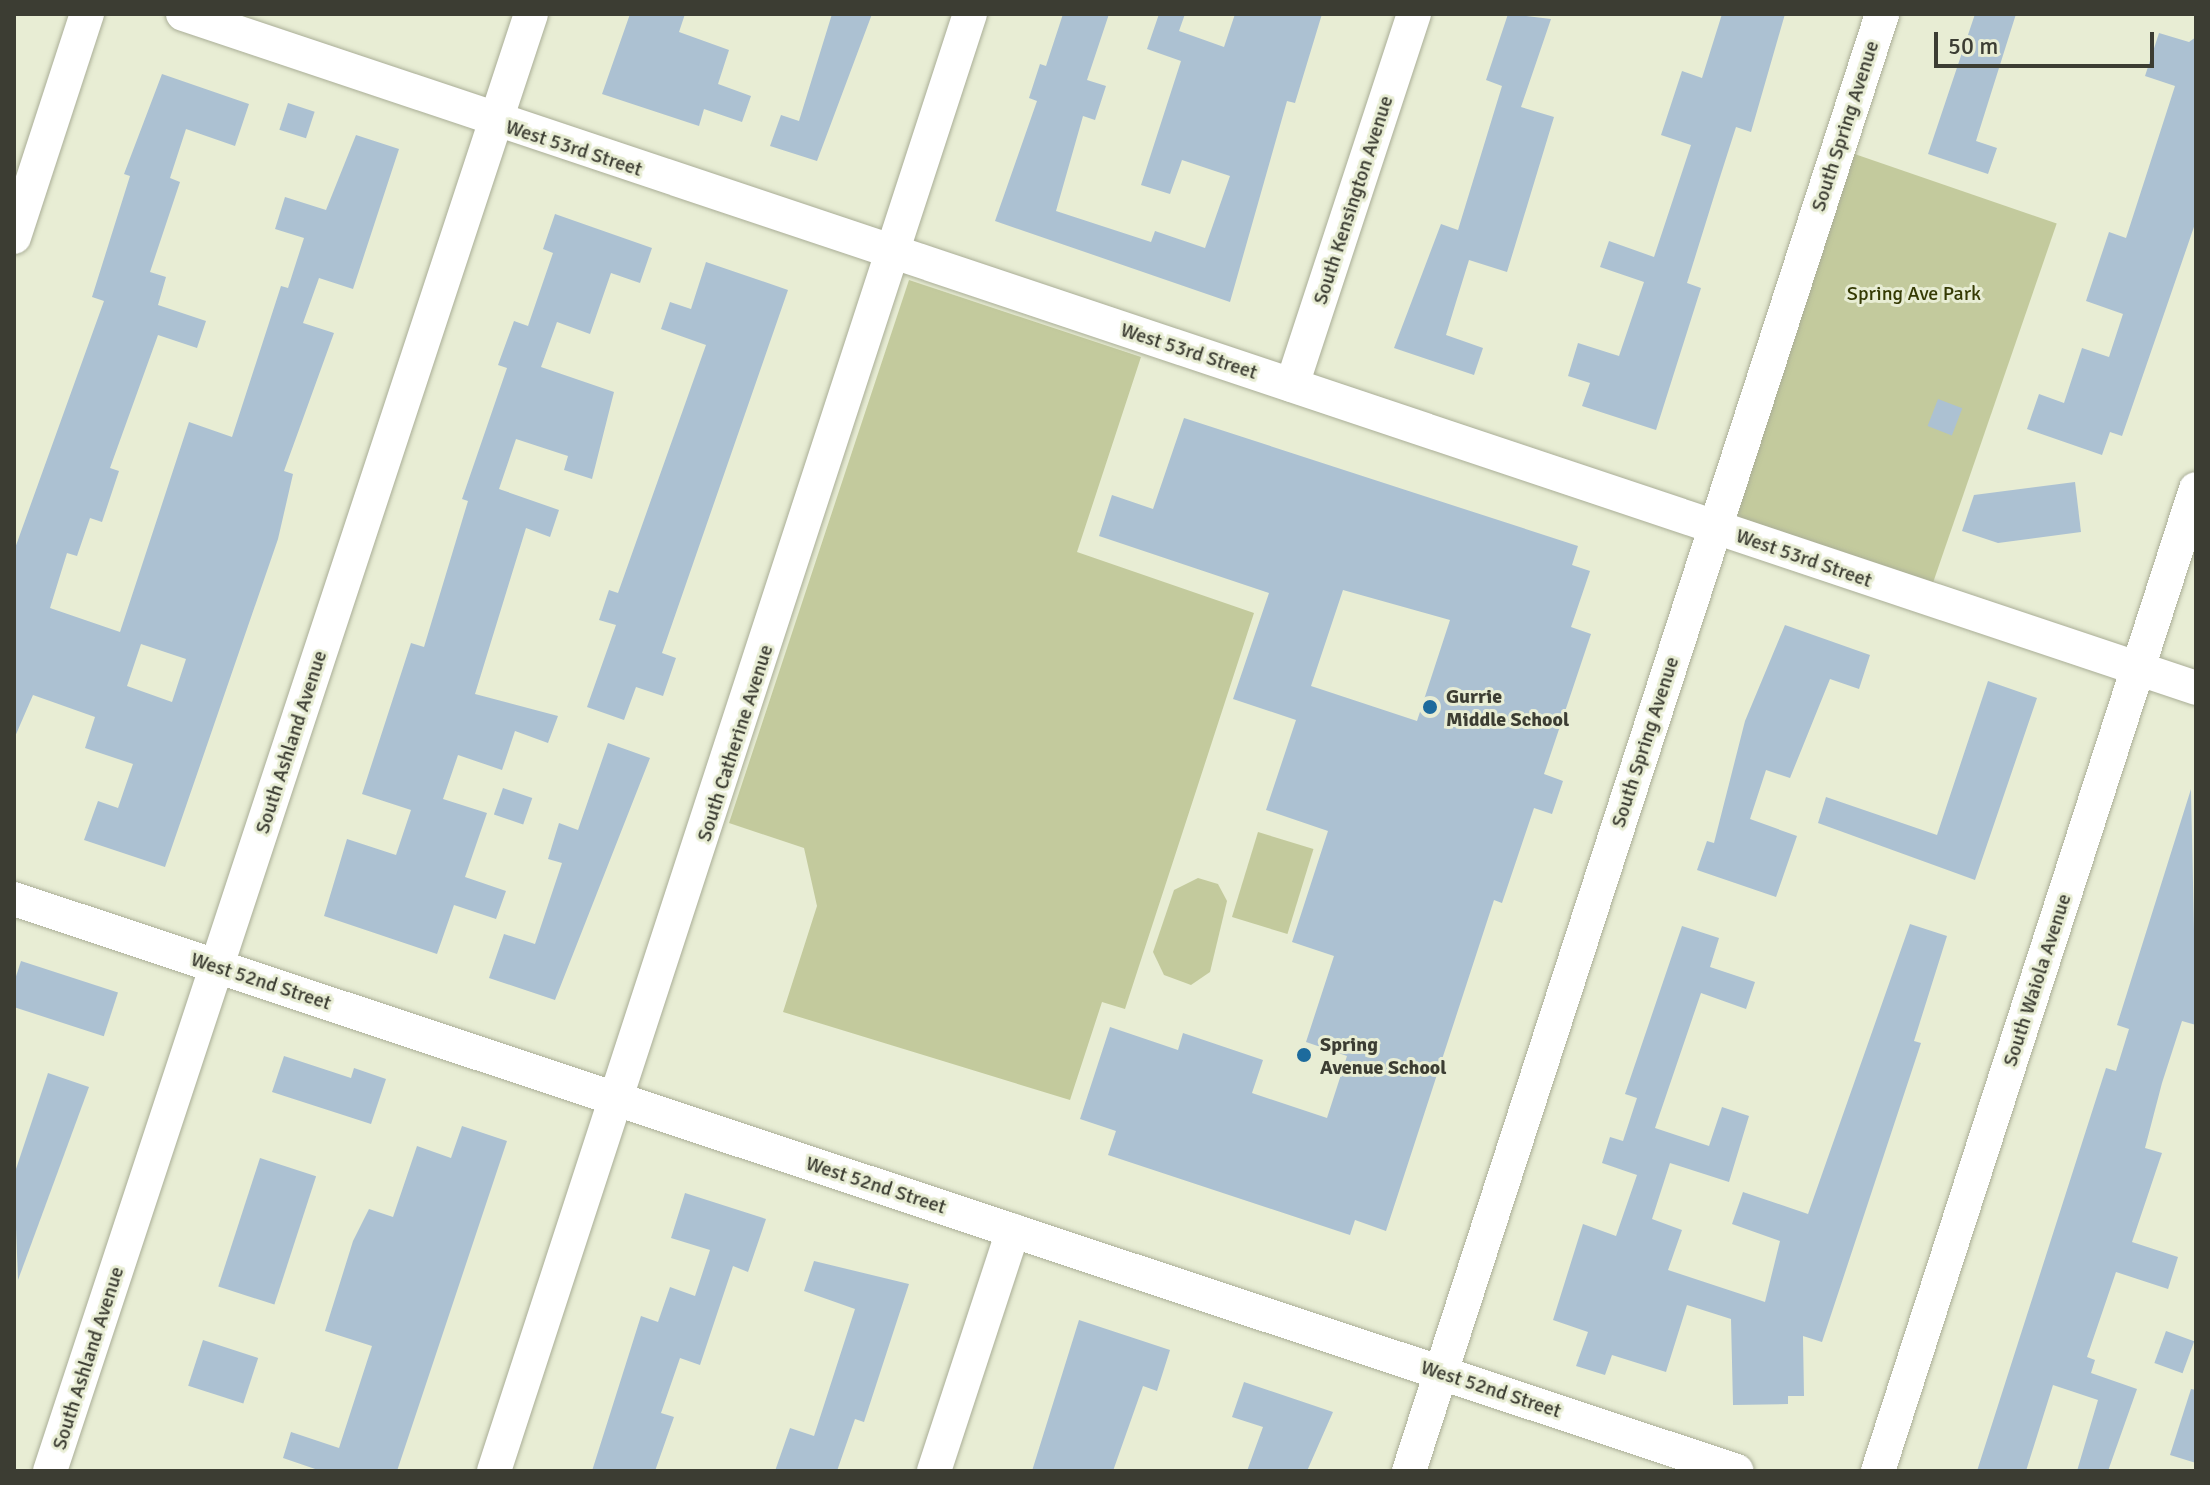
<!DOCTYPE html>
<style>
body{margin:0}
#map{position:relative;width:2210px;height:1485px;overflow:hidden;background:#e8edd4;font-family:Signika,sans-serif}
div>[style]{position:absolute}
.green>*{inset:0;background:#c3ca9d;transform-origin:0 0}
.building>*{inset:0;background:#acc1d2;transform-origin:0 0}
.roads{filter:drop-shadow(0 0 2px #aaae97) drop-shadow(0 0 2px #aaae97)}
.street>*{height:34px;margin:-17px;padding:0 17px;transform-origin:17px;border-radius:17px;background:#fff}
.dots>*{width:22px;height:22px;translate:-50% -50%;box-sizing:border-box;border:4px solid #e8edd4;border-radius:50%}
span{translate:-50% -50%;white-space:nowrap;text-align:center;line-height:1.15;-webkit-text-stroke:6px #e8edd4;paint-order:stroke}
.street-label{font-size:20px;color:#3c3d33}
.park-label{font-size:20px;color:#353a04}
.poi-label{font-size:20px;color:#3c3d33;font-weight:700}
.left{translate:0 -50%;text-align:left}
.frame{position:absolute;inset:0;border:16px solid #3c3d33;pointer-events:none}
.scale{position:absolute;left:1934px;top:32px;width:220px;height:36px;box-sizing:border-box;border:4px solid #3c3d33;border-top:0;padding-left:10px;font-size:24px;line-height:28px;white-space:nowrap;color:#3c3d33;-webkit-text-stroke:6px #e8edd4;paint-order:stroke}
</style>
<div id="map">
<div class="green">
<i style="left:1843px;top:150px;width:226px;height:391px;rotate:19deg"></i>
<i style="clip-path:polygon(909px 280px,1141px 357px,1077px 552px,1254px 613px,1125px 1009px,1102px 1002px,1070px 1100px,783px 1012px,817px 906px,804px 848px,729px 823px)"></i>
<i style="left:1258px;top:832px;width:58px;height:89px;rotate:17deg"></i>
<i style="clip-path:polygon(1198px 878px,1218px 884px,1227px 901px,1210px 972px,1191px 985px,1164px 975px,1153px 952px,1174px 890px)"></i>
</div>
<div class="building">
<i style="clip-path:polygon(630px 14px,685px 14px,679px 32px,729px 50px,718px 84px,751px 96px,742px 122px,704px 109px,699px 126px,602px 94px)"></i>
<i style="clip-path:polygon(832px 14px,872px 14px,817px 161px,770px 146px,781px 115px,799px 121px)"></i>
<i style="clip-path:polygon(1063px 14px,1109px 14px,1087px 80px,1106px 86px,1095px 120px,1083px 116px,1056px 211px,1151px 242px,1155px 231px,1205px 248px,1230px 176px,1182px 160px,1170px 194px,1141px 185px,1181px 61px,1147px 49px,1159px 14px,1185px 14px,1179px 31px,1224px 47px,1235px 14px,1322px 14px,1295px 103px,1287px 101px,1230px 302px,995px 221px,1037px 101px,1029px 98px,1040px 64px,1046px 66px)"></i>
<i style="clip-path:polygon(1508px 14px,1551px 19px,1521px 107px,1554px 117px,1507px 272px,1469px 260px,1456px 302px,1446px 335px,1483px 348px,1474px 375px,1394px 348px,1441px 224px,1458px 230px,1502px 86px,1486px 80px)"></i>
<i style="clip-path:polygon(1722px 14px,1785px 14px,1751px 132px,1736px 127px,1720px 177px,1687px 283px,1701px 288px,1656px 430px,1582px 406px,1590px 383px,1568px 376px,1578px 343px,1619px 356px,1644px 282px,1600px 267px,1609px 241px,1654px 257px,1691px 145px,1661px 135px,1682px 71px,1702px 78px)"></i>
<i style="clip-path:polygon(1975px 14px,2016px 14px,1976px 141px,1997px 148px,1988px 174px,1928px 154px)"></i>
<i style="clip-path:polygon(2159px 33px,2189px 42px,2196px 37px,2196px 221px,2122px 436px,2110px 432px,2102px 455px,2027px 429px,2039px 394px,2064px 403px,2082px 348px,2109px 357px,2123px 314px,2086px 301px,2109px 232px,2126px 238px,2175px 86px,2145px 76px)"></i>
<i style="clip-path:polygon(evenodd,162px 74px,249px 104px,235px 146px,186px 129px,170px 178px,180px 182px,150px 272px,166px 277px,158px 305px,206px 321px,197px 348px,158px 335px,110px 468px,119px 471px,102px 522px,90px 518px,77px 556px,67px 553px,50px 608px,120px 632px,189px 422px,232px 437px,281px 286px,288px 288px,304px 238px,275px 229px,285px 197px,326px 210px,356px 135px,399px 149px,353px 289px,319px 278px,303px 323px,334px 333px,284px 471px,293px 474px,278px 539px,165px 867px,84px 840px,98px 801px,118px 808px,133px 764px,85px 748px,95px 717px,33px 695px,14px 739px,14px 551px,104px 301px,92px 297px,130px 176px,124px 174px,162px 74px,141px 644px,186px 659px,172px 702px,127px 686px,141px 644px)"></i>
<i style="left:288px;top:103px;width:28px;height:28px;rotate:18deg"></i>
<i style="clip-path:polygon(555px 214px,652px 248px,640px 283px,611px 273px,590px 334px,557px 322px,541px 367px,614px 392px,592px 479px,564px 470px,568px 456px,516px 439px,499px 489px,559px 510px,550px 537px,526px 528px,475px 694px,558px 716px,548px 743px,515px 731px,502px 770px,458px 755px,443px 799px,487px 813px,465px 877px,506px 891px,496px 919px,454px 905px,437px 954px,324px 916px,347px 839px,396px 855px,411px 810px,362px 794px,411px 643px,424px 647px,468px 501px,462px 499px,507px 368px,498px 365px,514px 321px,528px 326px,553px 253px,543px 249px)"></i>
<i style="clip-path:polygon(706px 262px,788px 290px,662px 653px,676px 658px,663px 696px,636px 687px,624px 720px,587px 707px,616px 625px,599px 620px,609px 590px,618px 593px,706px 345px,661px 329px,670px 302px,691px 309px)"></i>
<i style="left:1938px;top:399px;width:26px;height:29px;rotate:21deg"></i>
<i style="clip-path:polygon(evenodd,1184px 418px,1578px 546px,1572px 565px,1590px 571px,1571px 627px,1591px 634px,1544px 774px,1563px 781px,1552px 814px,1534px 808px,1502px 903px,1494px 900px,1386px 1231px,1355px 1220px,1350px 1235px,1108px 1155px,1116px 1131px,1080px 1119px,1110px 1027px,1178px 1050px,1183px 1033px,1263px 1060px,1252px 1093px,1327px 1118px,1347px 1056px,1306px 1042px,1334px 956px,1292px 942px,1328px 831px,1266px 810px,1296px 720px,1233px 699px,1269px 593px,1099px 536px,1112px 495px,1153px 509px,1184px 418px,1343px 590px,1450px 620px,1417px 721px,1311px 686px,1343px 590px)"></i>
<i style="clip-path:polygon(2075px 482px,2081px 532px,1998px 543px,1962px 531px,1974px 495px)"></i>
<i style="clip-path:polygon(1785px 625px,1870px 655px,1859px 689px,1830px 679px,1790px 778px,1766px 770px,1750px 819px,1797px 836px,1776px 897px,1697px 870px,1707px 841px,1714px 843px,1745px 721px)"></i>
<i style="clip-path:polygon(1988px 681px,2037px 698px,1975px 880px,1818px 823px,1826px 797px,1937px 835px)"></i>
<i style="clip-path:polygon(608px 743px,650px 758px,555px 1000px,489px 978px,504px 934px,535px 944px,562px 863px,548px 859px,559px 823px,578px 830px)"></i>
<i style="left:503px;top:788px;width:31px;height:28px;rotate:19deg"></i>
<i style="clip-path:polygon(2191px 789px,2196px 1025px,2182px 1021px,2162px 1083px,2145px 1148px,2162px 1153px,2132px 1242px,2178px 1257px,2168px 1289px,2116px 1272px,2087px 1357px,2095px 1360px,2091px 1373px,2137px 1389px,2108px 1471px,2077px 1471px,2098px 1400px,2053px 1385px,2026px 1471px,1977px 1471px,2106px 1068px,2116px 1071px,2129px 1029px,2117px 1025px)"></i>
<i style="clip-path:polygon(1910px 924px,1947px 936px,1914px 1041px,1921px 1043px,1822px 1342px,1803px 1336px,1804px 1396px,1788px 1396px,1788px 1404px,1733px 1405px,1731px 1319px,1687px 1305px,1666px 1372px,1612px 1355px,1605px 1375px,1576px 1366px,1588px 1332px,1553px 1320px,1583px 1224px,1616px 1236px,1637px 1175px,1602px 1163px,1610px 1137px,1623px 1141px,1637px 1098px,1625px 1094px,1682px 926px,1719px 938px,1710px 967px,1755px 982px,1746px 1009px,1701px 993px,1655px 1128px,1709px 1146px,1722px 1107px,1749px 1116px,1729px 1182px,1670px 1163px,1652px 1219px,1682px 1230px,1668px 1270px,1765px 1302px,1780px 1241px,1732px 1224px,1743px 1192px,1808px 1214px)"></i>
<i style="left:21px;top:961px;width:102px;height:46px;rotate:18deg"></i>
<i style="clip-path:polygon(284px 1056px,351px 1078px,354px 1068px,386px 1079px,371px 1124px,272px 1092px)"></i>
<i style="clip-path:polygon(48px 1073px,89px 1087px,18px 1280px,14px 1175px)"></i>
<i style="clip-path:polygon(462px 1126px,507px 1141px,397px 1471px,321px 1471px,283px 1458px,291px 1432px,339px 1448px,372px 1346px,325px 1331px,353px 1241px,369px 1209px,393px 1217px,417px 1146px,451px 1158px)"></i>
<i style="left:260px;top:1158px;width:59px;height:135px;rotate:18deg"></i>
<i style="clip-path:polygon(685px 1193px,766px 1219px,748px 1272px,733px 1266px,700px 1365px,680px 1358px,661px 1413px,674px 1417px,655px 1471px,592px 1471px,641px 1316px,658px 1322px,670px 1287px,695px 1296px,710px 1250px,671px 1238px)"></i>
<i style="clip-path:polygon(814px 1261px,909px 1284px,864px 1422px,855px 1419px,837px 1471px,775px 1471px,790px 1428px,814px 1436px,855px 1309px,804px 1291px)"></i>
<i style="clip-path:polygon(1079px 1320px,1170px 1350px,1157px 1391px,1143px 1386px,1113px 1471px,1032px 1471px)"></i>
<i style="left:2166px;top:1331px;width:30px;height:34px;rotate:20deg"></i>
<i style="left:203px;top:1340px;width:58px;height:48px;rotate:18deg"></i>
<i style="clip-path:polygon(1244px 1382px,1333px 1412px,1307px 1471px,1247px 1471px,1263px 1427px,1232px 1417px)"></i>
<i style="clip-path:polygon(2191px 1389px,2196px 1390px,2196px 1463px,2170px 1455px)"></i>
</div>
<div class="roads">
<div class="street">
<i style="left:183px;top:14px;width:2123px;rotate:18.51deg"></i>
<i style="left:14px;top:237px;width:235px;rotate:-71.9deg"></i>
<i style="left:1292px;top:385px;width:391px;rotate:-71.8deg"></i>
<i style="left:14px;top:899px;width:1815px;rotate:18.37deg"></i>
<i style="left:50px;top:1471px;width:1534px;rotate:-71.73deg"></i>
<i style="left:494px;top:1471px;width:1533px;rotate:-71.91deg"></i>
<i style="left:934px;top:1471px;width:253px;rotate:-71.8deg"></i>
<i style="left:1409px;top:1471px;width:1532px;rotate:-72.01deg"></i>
<i style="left:1878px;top:1471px;width:1032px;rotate:-72.06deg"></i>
</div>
</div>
<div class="dots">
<i style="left:1430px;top:707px;background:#1d6b9d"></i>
<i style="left:1304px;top:1055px;background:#1d6b9d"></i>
</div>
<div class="street-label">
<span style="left:1845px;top:126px;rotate:-72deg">South Spring Avenue</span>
<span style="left:574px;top:148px;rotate:18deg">West 53rd Street</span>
<span style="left:1353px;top:200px;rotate:-72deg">South Kensington Avenue</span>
<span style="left:1189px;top:351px;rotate:18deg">West 53rd Street</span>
<span style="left:1804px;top:558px;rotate:19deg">West 53rd Street</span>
<span style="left:291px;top:742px;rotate:-72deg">South Ashland Avenue</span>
<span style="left:1645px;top:742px;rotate:-72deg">South Spring Avenue</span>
<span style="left:735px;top:743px;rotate:-72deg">South Catherine Avenue</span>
<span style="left:2037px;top:980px;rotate:-72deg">South Waiola Avenue</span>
<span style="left:261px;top:981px;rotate:18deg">West 52nd Street</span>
<span style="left:876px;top:1185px;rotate:18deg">West 52nd Street</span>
<span style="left:88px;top:1358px;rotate:-72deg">South Ashland Avenue</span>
<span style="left:1491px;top:1389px;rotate:18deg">West 52nd Street</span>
</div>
<div class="park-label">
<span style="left:1914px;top:293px">Spring Ave Park</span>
</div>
<div class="poi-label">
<span class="left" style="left:1446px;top:708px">Gurrie<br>Middle School</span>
<span class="left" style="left:1320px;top:1056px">Spring<br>Avenue School</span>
</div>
<div class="frame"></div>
<div class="scale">50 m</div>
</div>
